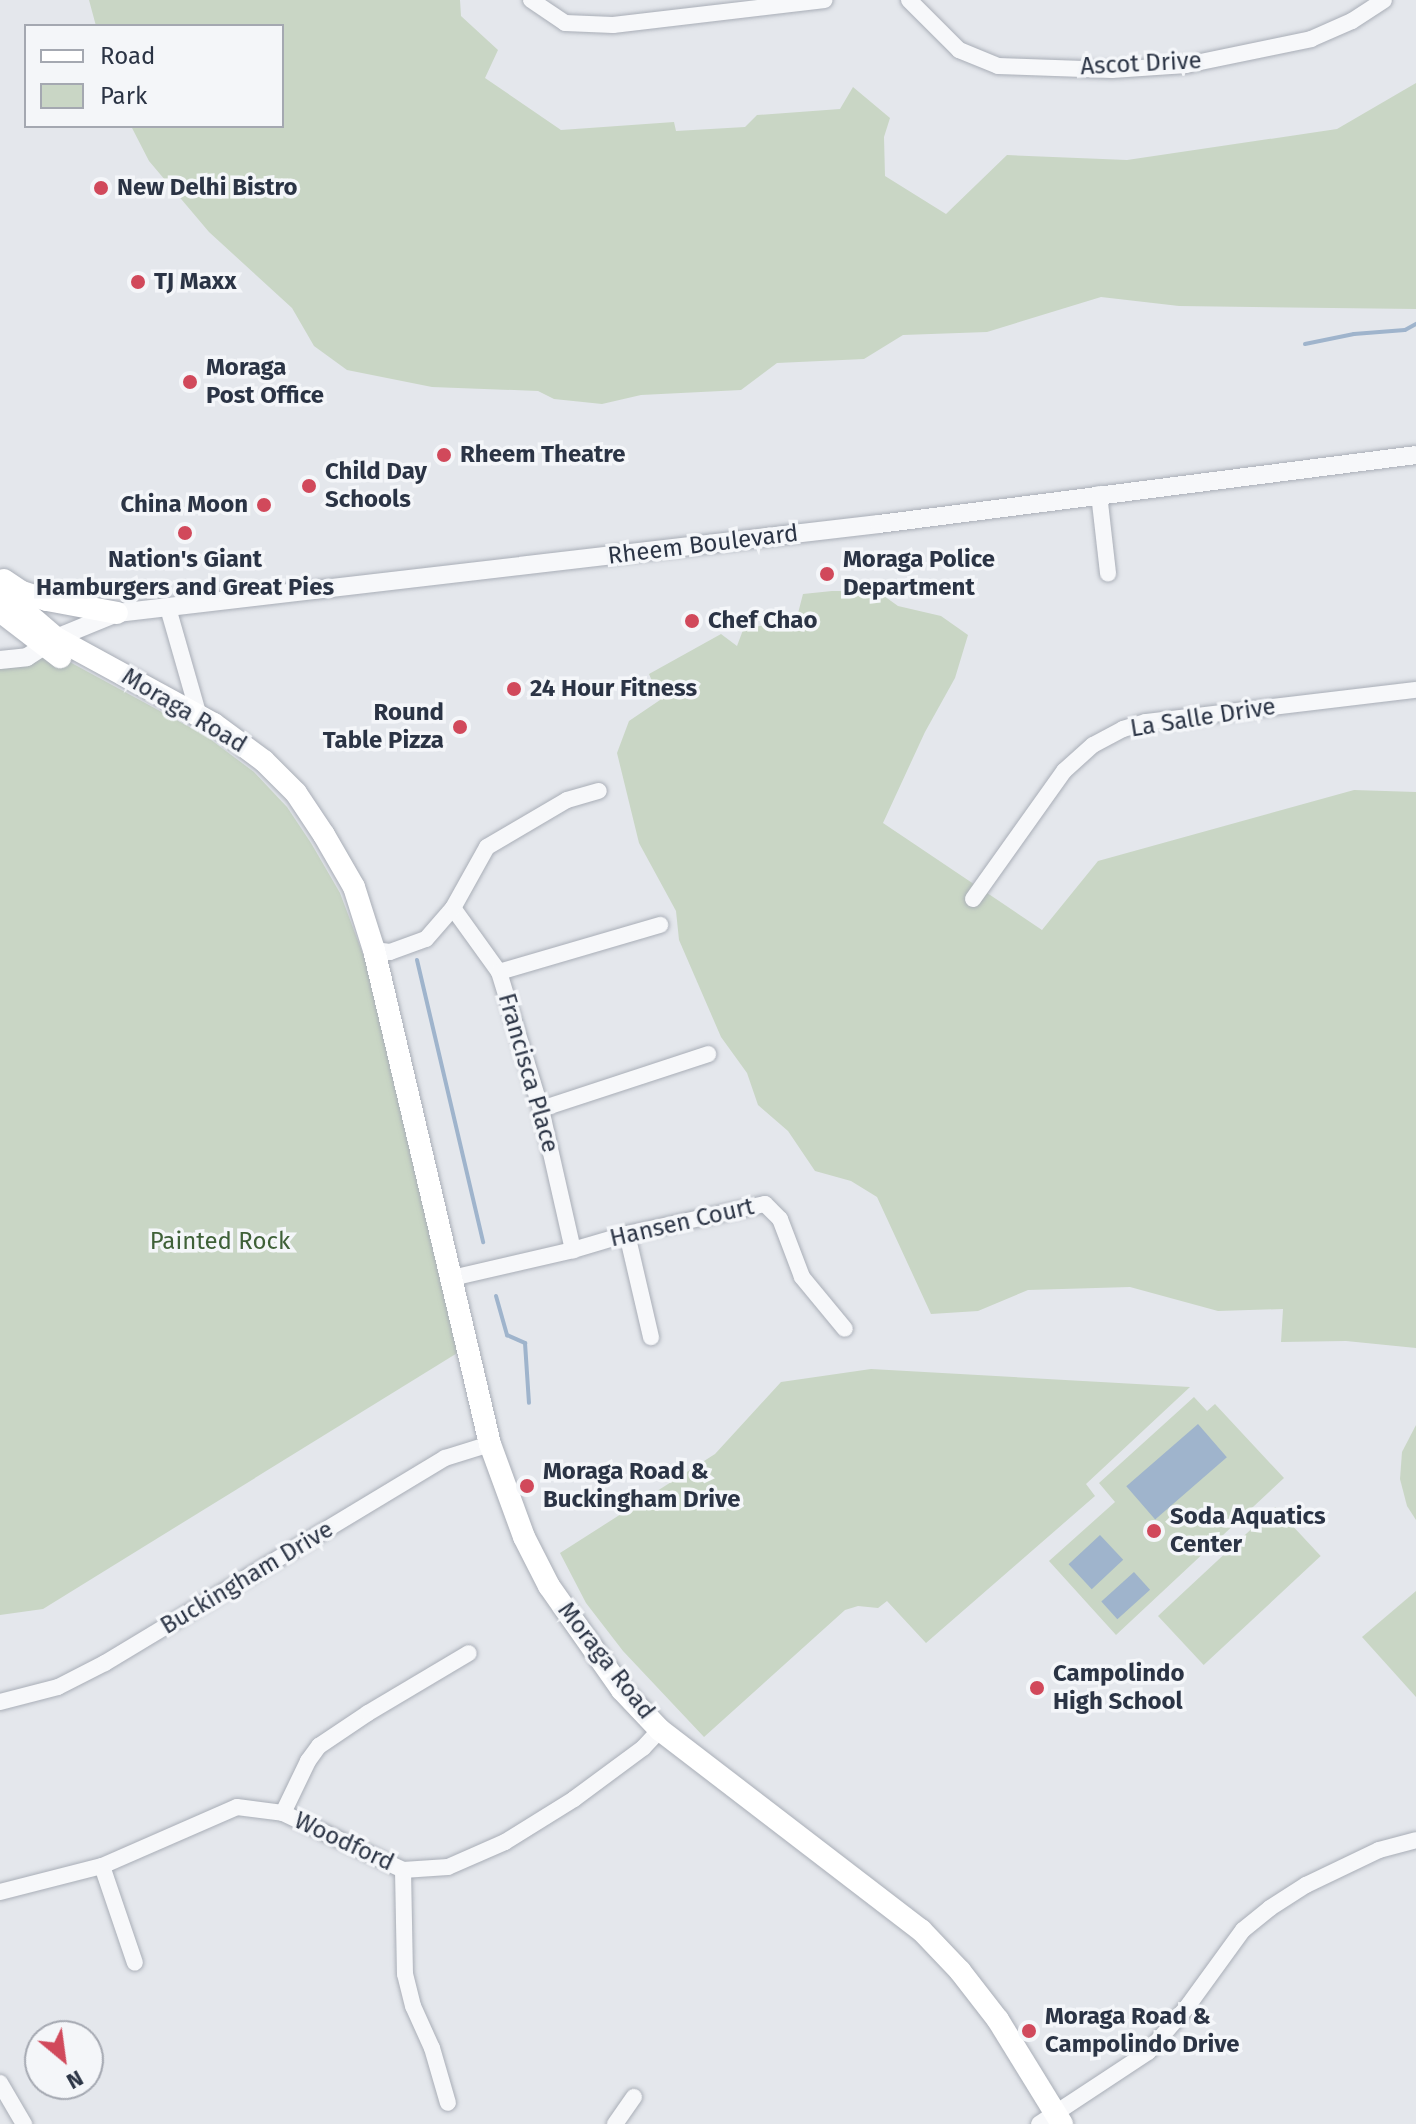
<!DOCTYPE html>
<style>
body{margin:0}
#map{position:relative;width:1416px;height:2124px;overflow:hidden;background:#e4e7ec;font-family:"Fira Sans",sans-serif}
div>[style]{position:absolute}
.green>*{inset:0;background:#c9d6c5;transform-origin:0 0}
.water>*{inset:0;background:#9fb4cc;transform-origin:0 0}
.stream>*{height:4px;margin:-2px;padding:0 2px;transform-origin:2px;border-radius:2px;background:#9fb4cc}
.roads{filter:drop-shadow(0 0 2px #a9aeb7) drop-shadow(0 0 2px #a9aeb7)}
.minor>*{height:16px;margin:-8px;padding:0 8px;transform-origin:8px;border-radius:8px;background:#f7f8fa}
.tertiary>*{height:18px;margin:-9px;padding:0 9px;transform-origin:9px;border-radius:9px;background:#f7f8fa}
.secondary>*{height:22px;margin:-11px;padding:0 11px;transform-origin:11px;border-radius:11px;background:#fff}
.dots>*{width:22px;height:22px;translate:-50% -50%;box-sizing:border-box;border:4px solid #f4f6f9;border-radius:50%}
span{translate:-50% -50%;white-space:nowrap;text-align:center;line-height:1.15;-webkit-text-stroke:7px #f4f6f9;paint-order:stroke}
.street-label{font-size:24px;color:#2b3445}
.poi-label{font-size:24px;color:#2b3445;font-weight:700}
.left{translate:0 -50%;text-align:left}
.right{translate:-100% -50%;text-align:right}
.park-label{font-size:24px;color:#3f6138}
.legend{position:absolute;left:24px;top:24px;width:260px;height:104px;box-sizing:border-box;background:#f4f6f9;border:2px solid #a4a8b1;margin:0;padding:10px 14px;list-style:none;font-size:24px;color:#2b3445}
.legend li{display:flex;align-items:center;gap:16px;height:40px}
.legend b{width:40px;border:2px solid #a4a8b1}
.north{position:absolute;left:24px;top:2020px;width:80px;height:80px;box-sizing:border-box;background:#f4f6f9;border:2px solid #a4a8b1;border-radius:50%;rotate:151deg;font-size:22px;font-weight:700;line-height:32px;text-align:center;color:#2b3445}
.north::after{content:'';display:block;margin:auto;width:28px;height:36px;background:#d1495b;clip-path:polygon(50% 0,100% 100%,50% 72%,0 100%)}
</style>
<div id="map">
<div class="green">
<i style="clip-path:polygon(89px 0,460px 0,461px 16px,498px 50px,485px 78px,561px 130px,674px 122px,676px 131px,745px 127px,757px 115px,840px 109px,853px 87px,890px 118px,884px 137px,885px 176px,946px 214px,1007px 155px,1127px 160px,1337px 129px,1416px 83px,1416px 309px,1179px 306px,1101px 297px,987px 332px,903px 335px,864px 359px,777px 363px,741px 390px,641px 395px,602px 404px,554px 399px,538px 391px,432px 387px,347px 370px,314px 346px,292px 308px,209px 232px,149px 161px,131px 126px,282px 126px,282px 26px,96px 26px)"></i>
<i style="clip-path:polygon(832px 591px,877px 591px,898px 606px,941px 616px,968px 635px,955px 678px,925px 732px,883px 823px,1042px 930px,1098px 861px,1354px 790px,1416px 792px,1416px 1348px,1346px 1341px,1281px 1342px,1283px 1309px,1218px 1311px,1130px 1287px,1028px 1290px,978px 1311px,931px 1314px,877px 1197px,851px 1181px,815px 1171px,788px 1131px,758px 1105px,747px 1073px,721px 1037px,679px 940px,676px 911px,639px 843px,617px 753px,629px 721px,660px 700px,649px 674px,721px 634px,737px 646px,743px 630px,797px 617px,803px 594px)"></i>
<i style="clip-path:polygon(44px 648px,206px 736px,254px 772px,287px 807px,311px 843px,340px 893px,397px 1045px,467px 1347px,43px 1609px,0 1615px,0 660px)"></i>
<i style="clip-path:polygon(871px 1369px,1190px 1387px,1086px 1484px,1095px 1496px,926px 1643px,887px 1601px,878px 1608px,858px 1606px,845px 1610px,704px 1737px,623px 1651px,586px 1603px,560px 1553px,715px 1454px,781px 1382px)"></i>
<i style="clip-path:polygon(1194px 1397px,1207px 1411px,1215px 1404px,1284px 1478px,1116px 1635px,1049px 1561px,1115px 1502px,1099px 1483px)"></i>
<i style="clip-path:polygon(1416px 1425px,1416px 1520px,1407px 1506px,1400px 1479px,1402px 1452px)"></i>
<i style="left:1275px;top:1507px;width:67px;height:160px;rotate:47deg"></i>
<i style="clip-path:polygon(1416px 1591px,1416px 1697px,1362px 1637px)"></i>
</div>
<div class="water">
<i style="left:1198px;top:1424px;width:44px;height:95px;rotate:49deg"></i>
<i style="left:1100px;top:1535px;width:34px;height:43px;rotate:47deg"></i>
<i style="left:1134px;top:1572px;width:24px;height:44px;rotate:48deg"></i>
</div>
<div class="stream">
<i style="left:1305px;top:344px;width:50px;rotate:-11.5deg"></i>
<i style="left:1354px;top:334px;width:51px;rotate:-4.5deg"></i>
<i style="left:1405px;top:330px;width:13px;rotate:-29deg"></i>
<i style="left:417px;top:960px;width:290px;rotate:76.8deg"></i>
<i style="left:496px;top:1296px;width:41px;rotate:74.2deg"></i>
<i style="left:507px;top:1335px;width:20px;rotate:24deg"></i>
<i style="left:525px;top:1343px;width:60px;rotate:86.2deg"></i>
</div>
<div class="roads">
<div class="minor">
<i style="left:531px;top:0;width:41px;rotate:34.1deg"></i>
<i style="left:565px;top:23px;width:48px;rotate:2.4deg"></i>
<i style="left:613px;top:25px;width:213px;rotate:-6.7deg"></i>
<i style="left:909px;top:0;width:71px;rotate:45deg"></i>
<i style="left:959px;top:50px;width:42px;rotate:22.3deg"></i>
<i style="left:998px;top:66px;width:114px;rotate:2deg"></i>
<i style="left:1112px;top:70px;width:74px;rotate:-3.9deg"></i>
<i style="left:1186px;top:65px;width:128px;rotate:-11.7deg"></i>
<i style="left:1311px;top:39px;width:45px;rotate:-23.7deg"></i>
<i style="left:1352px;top:21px;width:38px;rotate:-33deg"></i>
<i style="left:1099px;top:494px;width:80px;rotate:83.5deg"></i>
<i style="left:168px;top:608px;width:112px;rotate:74deg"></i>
<i style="left:973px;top:899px;width:157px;rotate:-54.6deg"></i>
<i style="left:1064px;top:771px;width:39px;rotate:-42deg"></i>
<i style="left:1093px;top:745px;width:34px;rotate:-28deg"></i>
<i style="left:1123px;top:729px;width:24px;rotate:-17deg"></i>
<i style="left:1146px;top:722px;width:272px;rotate:-6.8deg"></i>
<i style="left:453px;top:908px;width:79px;rotate:54.3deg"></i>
<i style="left:499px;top:972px;width:143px;rotate:73deg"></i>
<i style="left:541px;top:1109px;width:145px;rotate:77.2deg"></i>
<i style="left:374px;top:950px;width:16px;rotate:7deg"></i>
<i style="left:390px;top:952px;width:38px;rotate:-20deg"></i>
<i style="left:426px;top:939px;width:41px;rotate:-48.9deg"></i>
<i style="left:453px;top:908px;width:70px;rotate:-60.9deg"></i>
<i style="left:487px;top:847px;width:93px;rotate:-30.4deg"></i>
<i style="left:567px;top:800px;width:33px;rotate:-16deg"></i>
<i style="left:499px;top:972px;width:168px;rotate:-16.3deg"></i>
<i style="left:541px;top:1109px;width:176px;rotate:-18.2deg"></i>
<i style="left:627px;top:1234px;width:106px;rotate:76.9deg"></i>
<i style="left:452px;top:1278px;width:124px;rotate:-13deg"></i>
<i style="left:573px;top:1250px;width:56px;rotate:-16.5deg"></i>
<i style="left:627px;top:1234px;width:141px;rotate:-12.3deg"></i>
<i style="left:765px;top:1204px;width:21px;rotate:45deg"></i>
<i style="left:780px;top:1219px;width:62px;rotate:69.2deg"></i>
<i style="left:802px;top:1277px;width:67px;rotate:50.4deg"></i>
<i style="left:0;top:1702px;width:60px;rotate:-14.5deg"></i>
<i style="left:58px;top:1687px;width:53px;rotate:-27.1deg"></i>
<i style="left:105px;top:1663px;width:397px;rotate:-31.1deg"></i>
<i style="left:445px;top:1458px;width:47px;rotate:-17.3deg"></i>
<i style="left:283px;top:1813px;width:58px;rotate:-64.3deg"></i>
<i style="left:308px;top:1761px;width:19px;rotate:-54deg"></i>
<i style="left:319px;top:1746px;width:59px;rotate:-34deg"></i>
<i style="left:368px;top:1713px;width:117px;rotate:-30.7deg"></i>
<i style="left:102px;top:1866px;width:102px;rotate:71.2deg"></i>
<i style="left:403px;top:1870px;width:104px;rotate:88.9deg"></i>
<i style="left:405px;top:1974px;width:33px;rotate:76deg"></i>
<i style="left:413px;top:2006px;width:46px;rotate:65.7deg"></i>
<i style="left:432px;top:2048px;width:57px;rotate:73.8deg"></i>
<i style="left:0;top:1892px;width:105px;rotate:-14.3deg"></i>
<i style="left:102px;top:1866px;width:147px;rotate:-23.6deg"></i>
<i style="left:237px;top:1807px;width:46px;rotate:7.4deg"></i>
<i style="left:283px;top:1813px;width:133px;rotate:25.4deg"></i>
<i style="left:403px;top:1870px;width:45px;rotate:-3.8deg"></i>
<i style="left:448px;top:1867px;width:62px;rotate:-23.7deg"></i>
<i style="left:505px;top:1842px;width:81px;rotate:-31.9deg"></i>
<i style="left:574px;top:1799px;width:86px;rotate:-36.5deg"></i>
<i style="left:643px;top:1748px;width:25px;rotate:-47deg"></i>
<i style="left:0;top:2083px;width:48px;rotate:59.7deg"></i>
<i style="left:615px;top:2124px;width:33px;rotate:-55deg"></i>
<i style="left:1039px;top:2124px;width:131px;rotate:-33.4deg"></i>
<i style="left:1148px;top:2052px;width:60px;rotate:-49.1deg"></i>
<i style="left:1187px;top:2007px;width:95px;rotate:-54deg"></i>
<i style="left:1243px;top:1930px;width:35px;rotate:-39deg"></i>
<i style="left:1270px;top:1908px;width:43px;rotate:-32.6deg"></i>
<i style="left:1306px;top:1885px;width:81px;rotate:-25.6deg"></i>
<i style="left:1379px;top:1850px;width:38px;rotate:-15deg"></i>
</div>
<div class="tertiary">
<i style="left:0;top:660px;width:27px;rotate:-6deg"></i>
<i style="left:27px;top:657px;width:35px;rotate:-33deg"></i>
<i style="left:56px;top:638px;width:66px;rotate:-22.3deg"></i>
<i style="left:117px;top:613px;width:767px;rotate:-6.66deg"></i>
<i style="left:879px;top:524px;width:541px;rotate:-7.32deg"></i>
</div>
<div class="secondary">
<i style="left:4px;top:580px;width:22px;rotate:34deg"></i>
<i style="left:22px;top:592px;width:26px;rotate:18deg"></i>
<i style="left:47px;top:600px;width:71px;rotate:10.5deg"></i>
<i style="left:0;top:590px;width:74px;rotate:40.6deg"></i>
<i style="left:56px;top:638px;width:180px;rotate:28.6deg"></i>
<i style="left:214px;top:724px;width:62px;rotate:36.5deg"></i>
<i style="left:264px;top:761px;width:45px;rotate:45deg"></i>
<i style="left:296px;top:793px;width:50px;rotate:56.3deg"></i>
<i style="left:324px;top:835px;width:60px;rotate:60deg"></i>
<i style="left:354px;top:887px;width:66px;rotate:72.4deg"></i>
<i style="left:374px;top:950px;width:507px;rotate:76.79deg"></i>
<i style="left:490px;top:1444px;width:99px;rotate:69.9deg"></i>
<i style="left:524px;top:1537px;width:55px;rotate:63deg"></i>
<i style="left:549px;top:1586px;width:127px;rotate:54.9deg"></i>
<i style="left:622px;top:1690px;width:55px;rotate:46.5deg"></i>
<i style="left:660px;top:1730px;width:329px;rotate:37.5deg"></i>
<i style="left:921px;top:1930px;width:57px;rotate:46.4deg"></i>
<i style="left:960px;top:1971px;width:62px;rotate:52.2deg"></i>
<i style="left:998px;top:2020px;width:122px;rotate:58.4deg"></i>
<i style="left:0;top:611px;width:76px;rotate:37.5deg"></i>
</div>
</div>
<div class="dots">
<i style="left:101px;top:188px;background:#d1495b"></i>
<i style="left:138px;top:282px;background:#d1495b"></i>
<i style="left:190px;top:382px;background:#d1495b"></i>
<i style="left:444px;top:455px;background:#d1495b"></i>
<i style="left:309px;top:486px;background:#d1495b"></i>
<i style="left:264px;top:505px;background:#d1495b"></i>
<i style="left:185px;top:533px;background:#d1495b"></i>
<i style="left:827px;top:574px;background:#d1495b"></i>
<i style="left:692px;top:621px;background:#d1495b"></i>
<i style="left:514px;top:689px;background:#d1495b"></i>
<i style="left:460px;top:727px;background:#d1495b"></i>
<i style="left:527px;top:1486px;background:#d1495b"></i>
<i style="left:1154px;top:1531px;background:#d1495b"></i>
<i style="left:1037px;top:1688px;background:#d1495b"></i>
<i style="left:1029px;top:2031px;background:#d1495b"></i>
</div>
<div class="street-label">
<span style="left:1141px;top:64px;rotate:-3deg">Ascot Drive</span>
<span style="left:703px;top:545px;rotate:-7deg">Rheem Boulevard</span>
<span style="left:184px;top:711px;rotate:31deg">Moraga Road</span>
<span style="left:1203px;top:718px;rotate:-9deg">La Salle Drive</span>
<span style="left:528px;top:1073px;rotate:74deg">Francisca Place</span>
<span style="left:682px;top:1223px;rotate:-13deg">Hansen Court</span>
<span style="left:247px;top:1578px;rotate:-31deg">Buckingham Drive</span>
<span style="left:606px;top:1661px;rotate:52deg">Moraga Road</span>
<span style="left:344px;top:1842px;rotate:25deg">Woodford</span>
</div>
<div class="poi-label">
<span class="left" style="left:117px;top:188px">New Delhi Bistro</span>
<span class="left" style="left:154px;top:282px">TJ Maxx</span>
<span class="left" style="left:206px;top:382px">Moraga<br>Post Office</span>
<span class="left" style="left:460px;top:455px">Rheem Theatre</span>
<span class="left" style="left:325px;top:486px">Child Day<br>Schools</span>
<span class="right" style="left:248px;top:505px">China Moon</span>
<span style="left:185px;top:574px">Nation's Giant<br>Hamburgers and Great Pies</span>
<span class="left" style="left:843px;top:574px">Moraga Police<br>Department</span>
<span class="left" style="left:708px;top:621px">Chef Chao</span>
<span class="left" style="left:530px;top:689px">24 Hour Fitness</span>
<span class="right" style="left:444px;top:727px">Round<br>Table Pizza</span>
<span class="left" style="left:543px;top:1486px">Moraga Road &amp;<br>Buckingham Drive</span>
<span class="left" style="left:1170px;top:1531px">Soda Aquatics<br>Center</span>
<span class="left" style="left:1053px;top:1688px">Campolindo<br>High School</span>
<span class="left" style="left:1045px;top:2031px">Moraga Road &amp;<br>Campolindo Drive</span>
</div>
<div class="park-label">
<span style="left:220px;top:1242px">Painted Rock</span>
</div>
<ul class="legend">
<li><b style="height:10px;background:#fff"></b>Road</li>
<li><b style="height:22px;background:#c9d6c5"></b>Park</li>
</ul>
<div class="north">N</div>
</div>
